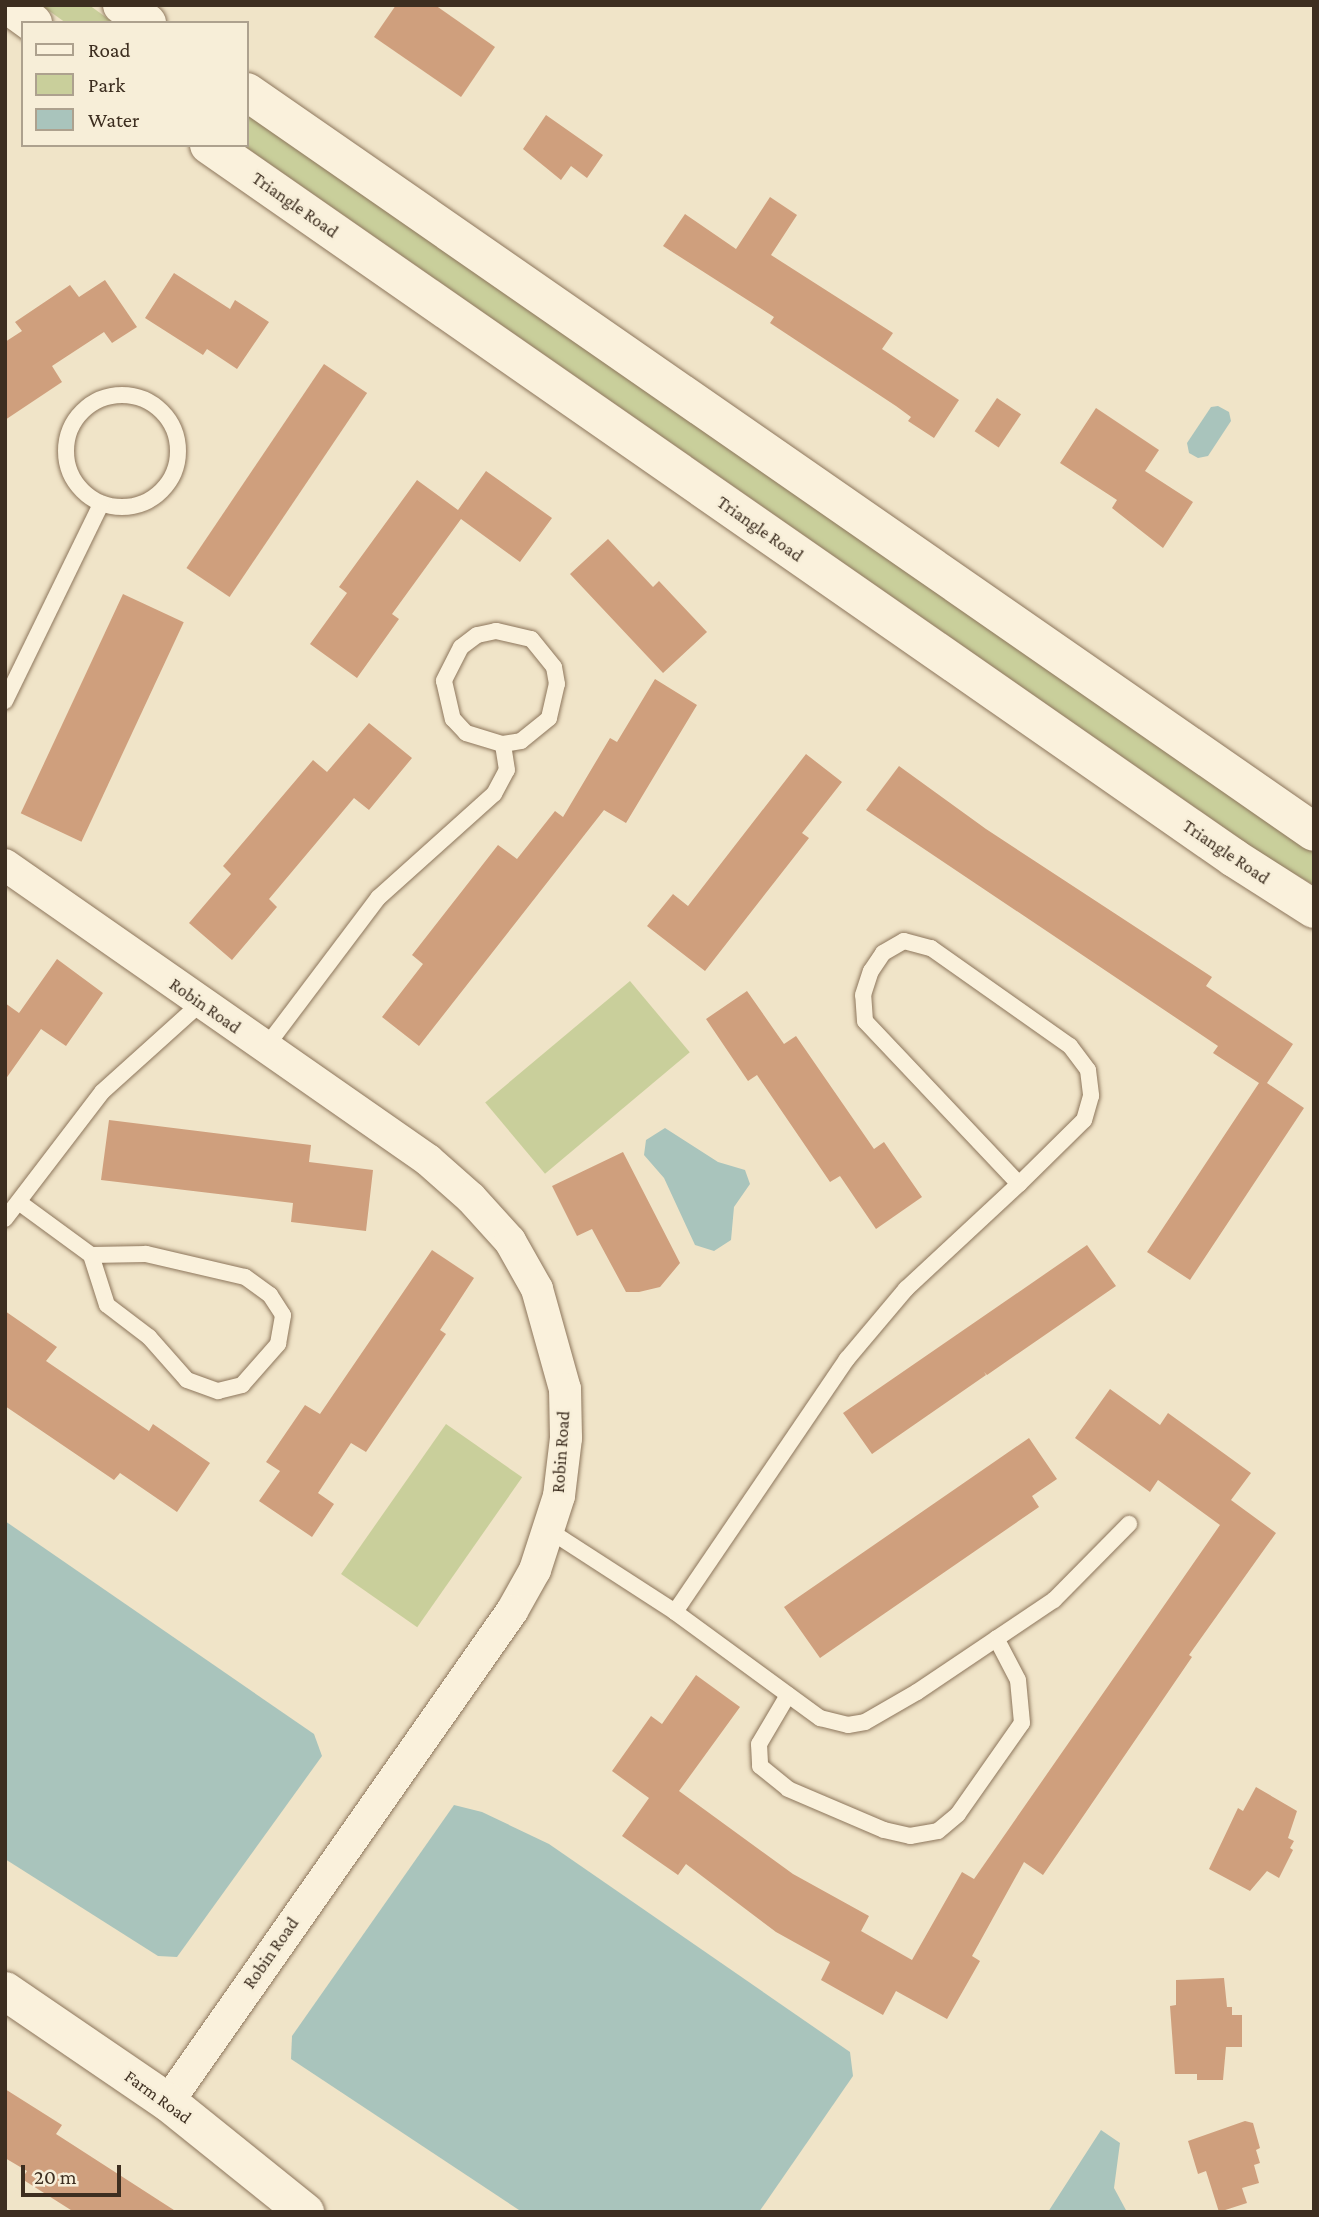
<!DOCTYPE html>
<style>
body{margin:0}
#map{position:relative;width:1319px;height:2217px;overflow:hidden;background:#f0e4c8;font-family:"Crimson Pro",serif}
div>[style]{position:absolute}
.green>*{inset:0;background:#c9cf9b;transform-origin:0 0}
.water>*{inset:0;background:#a9c4bc}
.building>*{inset:0;background:#cf9f7d;transform-origin:0 0}
.roads{filter:drop-shadow(0 0 2px #8d765c) drop-shadow(0 0 2px #8d765c)}
.service>*{height:16px;margin:-8px;padding:0 8px;transform-origin:8px;border-radius:8px;background:#faf1dc}
.service>.ring{margin:-8px;padding:0;box-sizing:content-box;background:none;border:16px solid #faf1dc;border-radius:50%}
.minor>*{height:32px;margin:-16px;padding:0 16px;transform-origin:16px;border-radius:16px;background:#faf1dc}
.tertiary>*{height:38px;margin:-19px;padding:0 19px;transform-origin:19px;border-radius:19px;background:#faf1dc}
span{translate:-50% -50%;white-space:nowrap;text-align:center;line-height:1.15;-webkit-text-stroke:5px #f7eed8;paint-order:stroke}
.street-label{font-size:18px;color:#3d2e20}
.frame{position:absolute;inset:0;border:7px solid #3d2e20;pointer-events:none}
.legend{position:absolute;left:21px;top:21px;width:228px;height:126px;box-sizing:border-box;background:#f7eed8;border:2px solid #ada18e;margin:0;padding:9px 12px;list-style:none;font-size:21px;color:#3d2e20}
.legend li{display:flex;align-items:center;gap:14px;height:35px}
.legend b{width:35px;border:2px solid #ada18e}
.scale{position:absolute;left:21px;top:2165px;width:100px;height:32px;box-sizing:border-box;border:4px solid #3d2e20;border-top:0;padding-left:9px;font-size:21px;line-height:24px;white-space:nowrap;color:#3d2e20;-webkit-text-stroke:5px #f7eed8;paint-order:stroke}
</style>
<div id="map">
<div class="green">
<i style="clip-path:polygon(41px 5px,89px 5px,114px 23px,66px 23px)"></i>
<i style="clip-path:polygon(247px 114px,1314px 853px,1314px 885px,1271px 860px,243px 145px,247px 145px)"></i>
<i style="left:630px;top:981px;width:93px;height:189px;rotate:50deg"></i>
<i style="left:446px;top:1424px;width:93px;height:183px;rotate:35deg"></i>
</div>
<div class="water">
<i style="clip-path:polygon(1218px 406px,1229px 412px,1231px 421px,1208px 456px,1198px 458px,1189px 453px,1187px 443px,1211px 407px)"></i>
<i style="clip-path:polygon(665px 1128px,718px 1162px,745px 1170px,750px 1184px,734px 1207px,731px 1240px,714px 1251px,695px 1245px,664px 1178px,644px 1155px,646px 1140px)"></i>
<i style="clip-path:polygon(5px 1521px,314px 1734px,322px 1756px,177px 1957px,158px 1956px,5px 1859px)"></i>
<i style="clip-path:polygon(454px 1805px,482px 1812px,549px 1844px,850px 2052px,853px 2076px,759px 2212px,522px 2212px,291px 2059px,292px 2036px)"></i>
<i style="clip-path:polygon(1101px 2130px,1120px 2143px,1114px 2188px,1127px 2212px,1048px 2212px)"></i>
</div>
<div class="building">
<i style="clip-path:polygon(396px 5px,435px 5px,495px 47px,461px 97px,374px 37px)"></i>
<i style="clip-path:polygon(546px 115px,603px 155px,587px 178px,571px 166px,561px 180px,523px 149px)"></i>
<i style="clip-path:polygon(770px 197px,797px 215px,771px 255px,893px 333px,882px 349px,959px 400px,934px 438px,908px 421px,911px 417px,896px 406px,770px 323px,774px 317px,663px 246px,685px 214px,736px 249px)"></i>
<i style="clip-path:polygon(174px 273px,230px 309px,235px 300px,269px 322px,237px 369px,207px 349px,203px 355px,145px 318px)"></i>
<i style="clip-path:polygon(105px 280px,137px 327px,112px 343px,104px 332px,52px 366px,62px 382px,5px 420px,5px 342px,22px 331px,15px 322px,70px 285px,79px 297px)"></i>
<i style="left:324px;top:364px;width:52px;height:246px;rotate:34deg"></i>
<i style="left:997px;top:398px;width:29px;height:40px;rotate:34deg"></i>
<i style="clip-path:polygon(1096px 408px,1159px 450px,1145px 471px,1193px 502px,1163px 548px,1112px 508px,1117px 500px,1060px 463px)"></i>
<i style="clip-path:polygon(486px 471px,552px 518px,520px 562px,461px 519px,392px 614px,399px 619px,357px 678px,310px 644px,347px 593px,339px 587px,417px 480px,458px 510px)"></i>
<i style="clip-path:polygon(608px 539px,653px 587px,659px 581px,707px 632px,663px 673px,570px 574px)"></i>
<i style="left:123px;top:594px;width:67px;height:242px;rotate:25deg"></i>
<i style="clip-path:polygon(655px 679px,697px 705px,626px 823px,604px 810px,419px 1046px,382px 1017px,423px 964px,412px 955px,498px 845px,517px 859px,555px 811px,563px 817px,610px 738px,617px 742px)"></i>
<i style="clip-path:polygon(369px 723px,412px 758px,369px 810px,354px 798px,269px 899px,277px 907px,232px 960px,189px 923px,231px 874px,223px 866px,313px 760px,327px 772px)"></i>
<i style="clip-path:polygon(806px 754px,842px 782px,802px 833px,809px 838px,705px 971px,647px 926px,673px 894px,688px 906px)"></i>
<i style="clip-path:polygon(899px 766px,986px 829px,1212px 977px,1206px 986px,1293px 1044px,1267px 1083px,1304px 1108px,1190px 1280px,1147px 1252px,1259px 1083px,1213px 1053px,1218px 1046px,866px 810px)"></i>
<i style="clip-path:polygon(57px 959px,103px 993px,66px 1046px,41px 1029px,5px 1080px,5px 1003px,19px 1013px)"></i>
<i style="clip-path:polygon(747px 991px,784px 1044px,796px 1036px,874px 1149px,884px 1142px,922px 1197px,876px 1229px,840px 1176px,830px 1182px,757px 1075px,748px 1081px,706px 1019px)"></i>
<i style="clip-path:polygon(109px 1120px,311px 1145px,309px 1162px,373px 1170px,366px 1231px,291px 1222px,293px 1203px,101px 1180px)"></i>
<i style="clip-path:polygon(623px 1152px,680px 1263px,660px 1287px,639px 1292px,626px 1292px,592px 1229px,577px 1236px,552px 1186px)"></i>
<i style="clip-path:polygon(1087px 1245px,1116px 1286px,987px 1375px,984px 1372px,986px 1375px,872px 1454px,843px 1413px)"></i>
<i style="clip-path:polygon(432px 1250px,474px 1278px,440px 1330px,446px 1334px,366px 1452px,351px 1443px,318px 1493px,334px 1504px,312px 1537px,259px 1501px,280px 1471px,266px 1462px,305px 1405px,320px 1414px)"></i>
<i style="clip-path:polygon(5px 1311px,57px 1347px,46px 1361px,149px 1431px,153px 1424px,210px 1463px,177px 1512px,120px 1473px,114px 1480px,5px 1406px)"></i>
<i style="clip-path:polygon(1110px 1389px,1160px 1425px,1168px 1413px,1251px 1473px,1231px 1500px,1276px 1533px,1189px 1655px,1192px 1657px,1043px 1875px,1024px 1862px,972px 1956px,980px 1961px,947px 2019px,896px 1991px,883px 2015px,821px 1980px,830px 1962px,776px 1932px,686px 1864px,678px 1875px,622px 1836px,649px 1798px,612px 1771px,651px 1716px,662px 1724px,696px 1675px,740px 1707px,679px 1791px,793px 1874px,869px 1916px,861px 1931px,912px 1960px,962px 1872px,974px 1879px,1220px 1525px,1158px 1480px,1150px 1492px,1075px 1438px)"></i>
<i style="clip-path:polygon(1029px 1438px,1057px 1479px,1032px 1496px,1039px 1507px,820px 1658px,784px 1607px)"></i>
<i style="clip-path:polygon(1256px 1787px,1297px 1811px,1288px 1838px,1294px 1841px,1290px 1848px,1293px 1850px,1279px 1878px,1267px 1871px,1250px 1891px,1209px 1869px,1238px 1808px,1243px 1811px)"></i>
<i style="clip-path:polygon(1224px 1978px,1227px 2007px,1232px 2007px,1232px 2015px,1242px 2015px,1242px 2047px,1226px 2047px,1223px 2080px,1197px 2080px,1197px 2074px,1175px 2074px,1170px 2006px,1176px 2005px,1176px 1980px)"></i>
<i style="clip-path:polygon(5px 2089px,62px 2125px,56px 2134px,177px 2212px,74px 2212px,22px 2179px,27px 2171px,5px 2158px)"></i>
<i style="clip-path:polygon(1245px 2121px,1253px 2123px,1260px 2148px,1256px 2150px,1260px 2163px,1254px 2165px,1259px 2183px,1242px 2188px,1247px 2203px,1219px 2212px,1206px 2171px,1198px 2174px,1188px 2141px)"></i>
</div>
<div class="roads">
<div class="service">
<i class="ring" style="left:66px;top:395px;width:96px;height:96px"></i>
<i style="left:5px;top:701px;width:219px;rotate:-64deg"></i>
<i style="left:904px;top:941px;width:28px;rotate:15deg"></i>
<i style="left:931px;top:948px;width:170px;rotate:35.2deg"></i>
<i style="left:1070px;top:1046px;width:30px;rotate:53deg"></i>
<i style="left:1088px;top:1070px;width:26px;rotate:83deg"></i>
<i style="left:1091px;top:1096px;width:25px;rotate:106deg"></i>
<i style="left:1084px;top:1120px;width:91px;rotate:135.4deg"></i>
<i style="left:1019px;top:1184px;width:224px;rotate:-133.4deg"></i>
<i style="left:865px;top:1021px;width:26px;rotate:-94deg"></i>
<i style="left:863px;top:995px;width:25px;rotate:-72deg"></i>
<i style="left:871px;top:971px;width:22px;rotate:-56deg"></i>
<i style="left:883px;top:953px;width:24px;rotate:-30deg"></i>
<i style="left:265px;top:1048px;width:188px;rotate:-53deg"></i>
<i style="left:378px;top:898px;width:156px;rotate:-41.9deg"></i>
<i style="left:494px;top:794px;width:27px;rotate:-62deg"></i>
<i style="left:507px;top:770px;width:26px;rotate:-99deg"></i>
<i style="left:503px;top:744px;width:18px;rotate:-9deg"></i>
<i style="left:521px;top:741px;width:36px;rotate:-39deg"></i>
<i style="left:549px;top:718px;width:35px;rotate:-77deg"></i>
<i style="left:557px;top:684px;width:17px;rotate:-100deg"></i>
<i style="left:554px;top:667px;width:36px;rotate:-129deg"></i>
<i style="left:531px;top:639px;width:36px;rotate:-167deg"></i>
<i style="left:496px;top:631px;width:19px;rotate:168deg"></i>
<i style="left:477px;top:635px;width:20px;rotate:143deg"></i>
<i style="left:461px;top:647px;width:38px;rotate:117deg"></i>
<i style="left:444px;top:681px;width:39px;rotate:77deg"></i>
<i style="left:453px;top:719px;width:19px;rotate:47deg"></i>
<i style="left:466px;top:733px;width:39px;rotate:17deg"></i>
<i style="left:20px;top:1203px;width:88px;rotate:36.2deg"></i>
<i style="left:91px;top:1255px;width:52px;rotate:72.3deg"></i>
<i style="left:107px;top:1305px;width:53px;rotate:37.3deg"></i>
<i style="left:149px;top:1337px;width:57px;rotate:48.5deg"></i>
<i style="left:187px;top:1380px;width:33px;rotate:20deg"></i>
<i style="left:218px;top:1391px;width:25px;rotate:-14deg"></i>
<i style="left:242px;top:1385px;width:55px;rotate:-48.7deg"></i>
<i style="left:278px;top:1344px;width:29px;rotate:-80deg"></i>
<i style="left:283px;top:1315px;width:24px;rotate:-123deg"></i>
<i style="left:270px;top:1295px;width:31px;rotate:-144deg"></i>
<i style="left:245px;top:1277px;width:102px;rotate:-166.9deg"></i>
<i style="left:146px;top:1254px;width:55px;rotate:179deg"></i>
<i style="left:5px;top:1219px;width:160px;rotate:-52.6deg"></i>
<i style="left:102px;top:1092px;width:133px;rotate:-42deg"></i>
<i style="left:550px;top:1531px;width:149px;rotate:32.9deg"></i>
<i style="left:675px;top:1612px;width:180px;rotate:36.2deg"></i>
<i style="left:820px;top:1718px;width:29px;rotate:14deg"></i>
<i style="left:848px;top:1725px;width:17px;rotate:-10deg"></i>
<i style="left:865px;top:1722px;width:60px;rotate:-30deg"></i>
<i style="left:917px;top:1692px;width:165px;rotate:-33.9deg"></i>
<i style="left:1054px;top:1600px;width:107px;rotate:-45.4deg"></i>
<i style="left:675px;top:1612px;width:306px;rotate:-55.8deg"></i>
<i style="left:847px;top:1359px;width:92px;rotate:-49.9deg"></i>
<i style="left:906px;top:1289px;width:154px;rotate:-42.9deg"></i>
<i style="left:788px;top:1695px;width:57px;rotate:120.6deg"></i>
<i style="left:759px;top:1744px;width:22px;rotate:87deg"></i>
<i style="left:760px;top:1766px;width:36px;rotate:39deg"></i>
<i style="left:788px;top:1789px;width:104px;rotate:23.1deg"></i>
<i style="left:884px;top:1830px;width:27px;rotate:13deg"></i>
<i style="left:910px;top:1836px;width:28px;rotate:-10deg"></i>
<i style="left:938px;top:1831px;width:26px;rotate:-40deg"></i>
<i style="left:958px;top:1814px;width:111px;rotate:-54.9deg"></i>
<i style="left:1022px;top:1723px;width:43px;rotate:-95.3deg"></i>
<i style="left:1018px;top:1680px;width:47px;rotate:-117.6deg"></i>
</div>
<div class="minor">
<i style="left:5px;top:865px;width:516px;rotate:34.89deg"></i>
<i style="left:428px;top:1160px;width:57px;rotate:41.5deg"></i>
<i style="left:471px;top:1198px;width:58px;rotate:47.8deg"></i>
<i style="left:510px;top:1241px;width:55px;rotate:60.6deg"></i>
<i style="left:537px;top:1289px;width:104px;rotate:74.4deg"></i>
<i style="left:565px;top:1389px;width:49px;rotate:88.8deg"></i>
<i style="left:566px;top:1438px;width:58px;rotate:96.9deg"></i>
<i style="left:559px;top:1496px;width:78px;rotate:108deg"></i>
<i style="left:535px;top:1570px;width:47px;rotate:119.3deg"></i>
<i style="left:512px;top:1611px;width:600px;rotate:125.02deg"></i>
</div>
<div class="tertiary">
<i style="left:8px;top:5px;width:31px;rotate:36deg"></i>
<i style="left:122px;top:5px;width:31px;rotate:36deg"></i>
<i style="left:247px;top:92px;width:1298px;rotate:34.74deg"></i>
<i style="left:209px;top:145px;width:1249px;rotate:34.82deg"></i>
<i style="left:1234px;top:858px;width:95px;rotate:32.5deg"></i>
<i style="left:5px;top:1991px;width:197px;rotate:34.3deg"></i>
<i style="left:168px;top:2102px;width:176px;rotate:38.8deg"></i>
</div>
</div>
<div class="street-label">
<span style="left:295px;top:205px;rotate:35deg">Triangle Road</span>
<span style="left:760px;top:529px;rotate:35deg">Triangle Road</span>
<span style="left:1226px;top:852px;rotate:34deg">Triangle Road</span>
<span style="left:205px;top:1006px;rotate:35deg">Robin Road</span>
<span style="left:561px;top:1452px;rotate:-86deg">Robin Road</span>
<span style="left:271px;top:1953px;rotate:-55deg">Robin Road</span>
<span style="left:158px;top:2097px;rotate:36deg">Farm Road</span>
</div>
<div class="frame"></div>
<ul class="legend">
<li><b style="height:9px;background:#faf1dc"></b>Road</li>
<li><b style="height:19px;background:#c9cf9b"></b>Park</li>
<li><b style="height:19px;background:#a9c4bc"></b>Water</li>
</ul>
<div class="scale">20 m</div>
</div>
